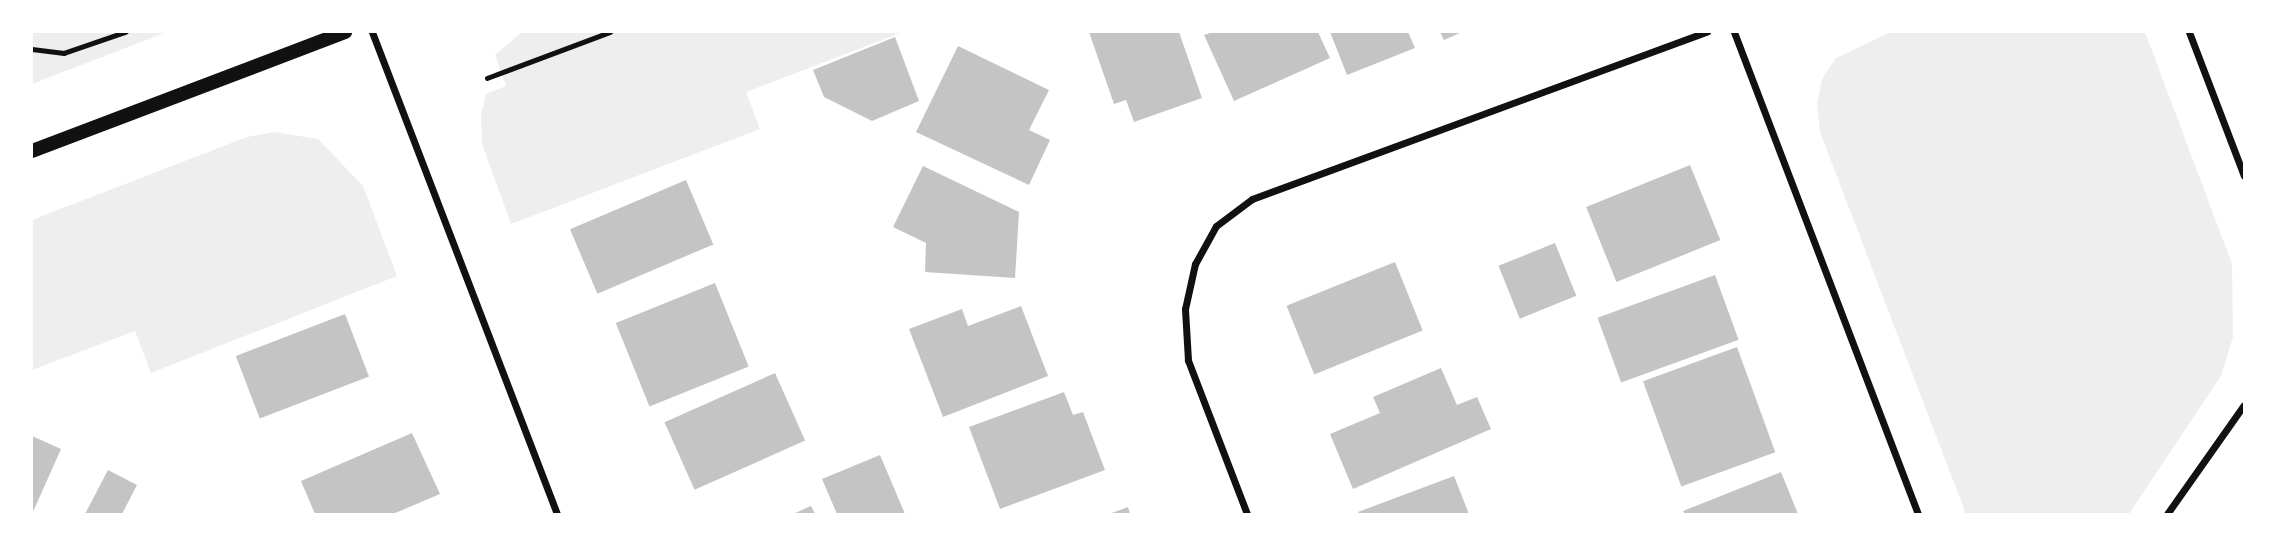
<!DOCTYPE html>
<style>
body{margin:0}
#map{position:relative;width:2276px;height:546px;overflow:hidden;background:#fff;font-family:"PT Sans",sans-serif}
div>[style]{position:absolute}
.green>*{inset:0;background:#eee}
.building>*{inset:0;background:#c4c4c4;transform-origin:0 0}
.path>*{height:4.5px;margin:-2.25px;padding:0 2.25px;transform-origin:2.25px;border-radius:2.25px;background:#111}
.minor>*{height:7px;margin:-3.5px;padding:0 3.5px;transform-origin:3.5px;border-radius:3.5px;background:#111}
.secondary>*{height:14px;margin:-7px;padding:0 7px;transform-origin:7px;border-radius:7px;background:#111}
span{translate:-50% -50%;white-space:nowrap;text-align:center;line-height:1.15;-webkit-text-stroke:5px #fff;paint-order:stroke}
.frame{position:absolute;inset:0;border:33px solid #fff;pointer-events:none}
</style>
<div id="map">
<div class="green">
<i style="clip-path:polygon(32px 32px,167px 32px,32px 84px)"></i>
<i style="clip-path:polygon(522px 32px,903px 32px,746px 92px,760px 129px,511px 224px,482px 144px,481px 116px,486px 94px,506px 86px,495px 55px)"></i>
<i style="clip-path:polygon(1891px 32px,2145px 32px,2232px 264px,2233px 337px,2221px 376px,2129px 514px,1966px 514px,1820px 132px,1817px 104px,1822px 79px,1836px 58px)"></i>
<i style="clip-path:polygon(274px 132px,318px 139px,363px 186px,397px 276px,151px 373px,135px 331px,32px 370px,32px 220px,247px 137px)"></i>
</div>
<div class="building">
<i style="clip-path:polygon(1089px 32px,1179px 32px,1202px 98px,1134px 122px,1126px 100px,1114px 104px)"></i>
<i style="clip-path:polygon(1213px 32px,1318px 32px,1330px 58px,1234px 101px,1204px 35px)"></i>
<i style="clip-path:polygon(1330px 32px,1408px 32px,1415px 48px,1347px 75px)"></i>
<i style="clip-path:polygon(1440px 32px,1462px 32px,1444px 40px)"></i>
<i style="clip-path:polygon(895px 37px,919px 101px,872px 121px,824px 97px,813px 70px)"></i>
<i style="clip-path:polygon(958px 46px,1049px 90px,1029px 130px,1050px 140px,1029px 185px,916px 132px)"></i>
<i style="left:1690px;top:165px;width:81px;height:112px;rotate:68deg"></i>
<i style="clip-path:polygon(923px 166px,1019px 212px,1015px 278px,925px 272px,926px 243px,893px 227px)"></i>
<i style="left:686px;top:180px;width:70px;height:126px;rotate:67deg"></i>
<i style="left:1555px;top:243px;width:57px;height:61px;rotate:68deg"></i>
<i style="left:1395px;top:262px;width:74px;height:117px;rotate:68deg"></i>
<i style="left:1715px;top:275px;width:69px;height:125px;rotate:70deg"></i>
<i style="left:715px;top:283px;width:90px;height:107px;rotate:68deg"></i>
<i style="clip-path:polygon(1021px 306px,1048px 376px,943px 417px,909px 329px,962px 309px,968px 326px)"></i>
<i style="left:345px;top:314px;width:67px;height:117px;rotate:69deg"></i>
<i style="left:1737px;top:347px;width:112px;height:100px;rotate:70deg"></i>
<i style="clip-path:polygon(1441px 368px,1457px 405px,1477px 397px,1491px 429px,1353px 489px,1330px 434px,1380px 413px,1373px 397px)"></i>
<i style="left:775px;top:373px;width:74px;height:121px;rotate:66deg"></i>
<i style="clip-path:polygon(1064px 392px,1073px 415px,1083px 412px,1105px 470px,1000px 509px,969px 427px)"></i>
<i style="clip-path:polygon(412px 433px,440px 494px,393px 514px,315px 514px,301px 481px)"></i>
<i style="clip-path:polygon(32px 436px,61px 449px,32px 514px)"></i>
<i style="clip-path:polygon(880px 455px,905px 514px,837px 514px,822px 479px)"></i>
<i style="clip-path:polygon(108px 470px,137px 485px,122px 514px,85px 514px)"></i>
<i style="clip-path:polygon(1781px 472px,1798px 514px,1685px 514px,1683px 511px)"></i>
<i style="clip-path:polygon(1454px 476px,1469px 514px,1359px 514px,1358px 512px)"></i>
<i style="clip-path:polygon(811px 506px,815px 514px,793px 514px)"></i>
<i style="clip-path:polygon(1128px 507px,1130px 514px,1109px 514px)"></i>
</div>
<div class="path">
<i style="left:32px;top:49px;width:32px;rotate:7deg"></i>
<i style="left:64px;top:53px;width:65px;rotate:-19deg"></i>
<i style="left:487px;top:78px;width:131px;rotate:-20.5deg"></i>
</div>
<div class="minor">
<i style="left:372px;top:32px;width:516px;rotate:69deg"></i>
<i style="left:1734px;top:32px;width:516px;rotate:69.11deg"></i>
<i style="left:2189px;top:32px;width:154px;rotate:69.1deg"></i>
<i style="left:1247px;top:514px;width:165px;rotate:-111deg"></i>
<i style="left:1188px;top:360px;width:51px;rotate:-93.4deg"></i>
<i style="left:1185px;top:309px;width:46px;rotate:-77.5deg"></i>
<i style="left:1195px;top:264px;width:43px;rotate:-61.1deg"></i>
<i style="left:1216px;top:226px;width:45px;rotate:-36.9deg"></i>
<i style="left:1252px;top:199px;width:485px;rotate:-20.2deg"></i>
<i style="left:2167px;top:514px;width:133px;rotate:-54.8deg"></i>
</div>
<div class="secondary">
<i style="left:32px;top:151px;width:335px;rotate:-20.8deg"></i>
</div>
<div class="frame"></div>
</div>
